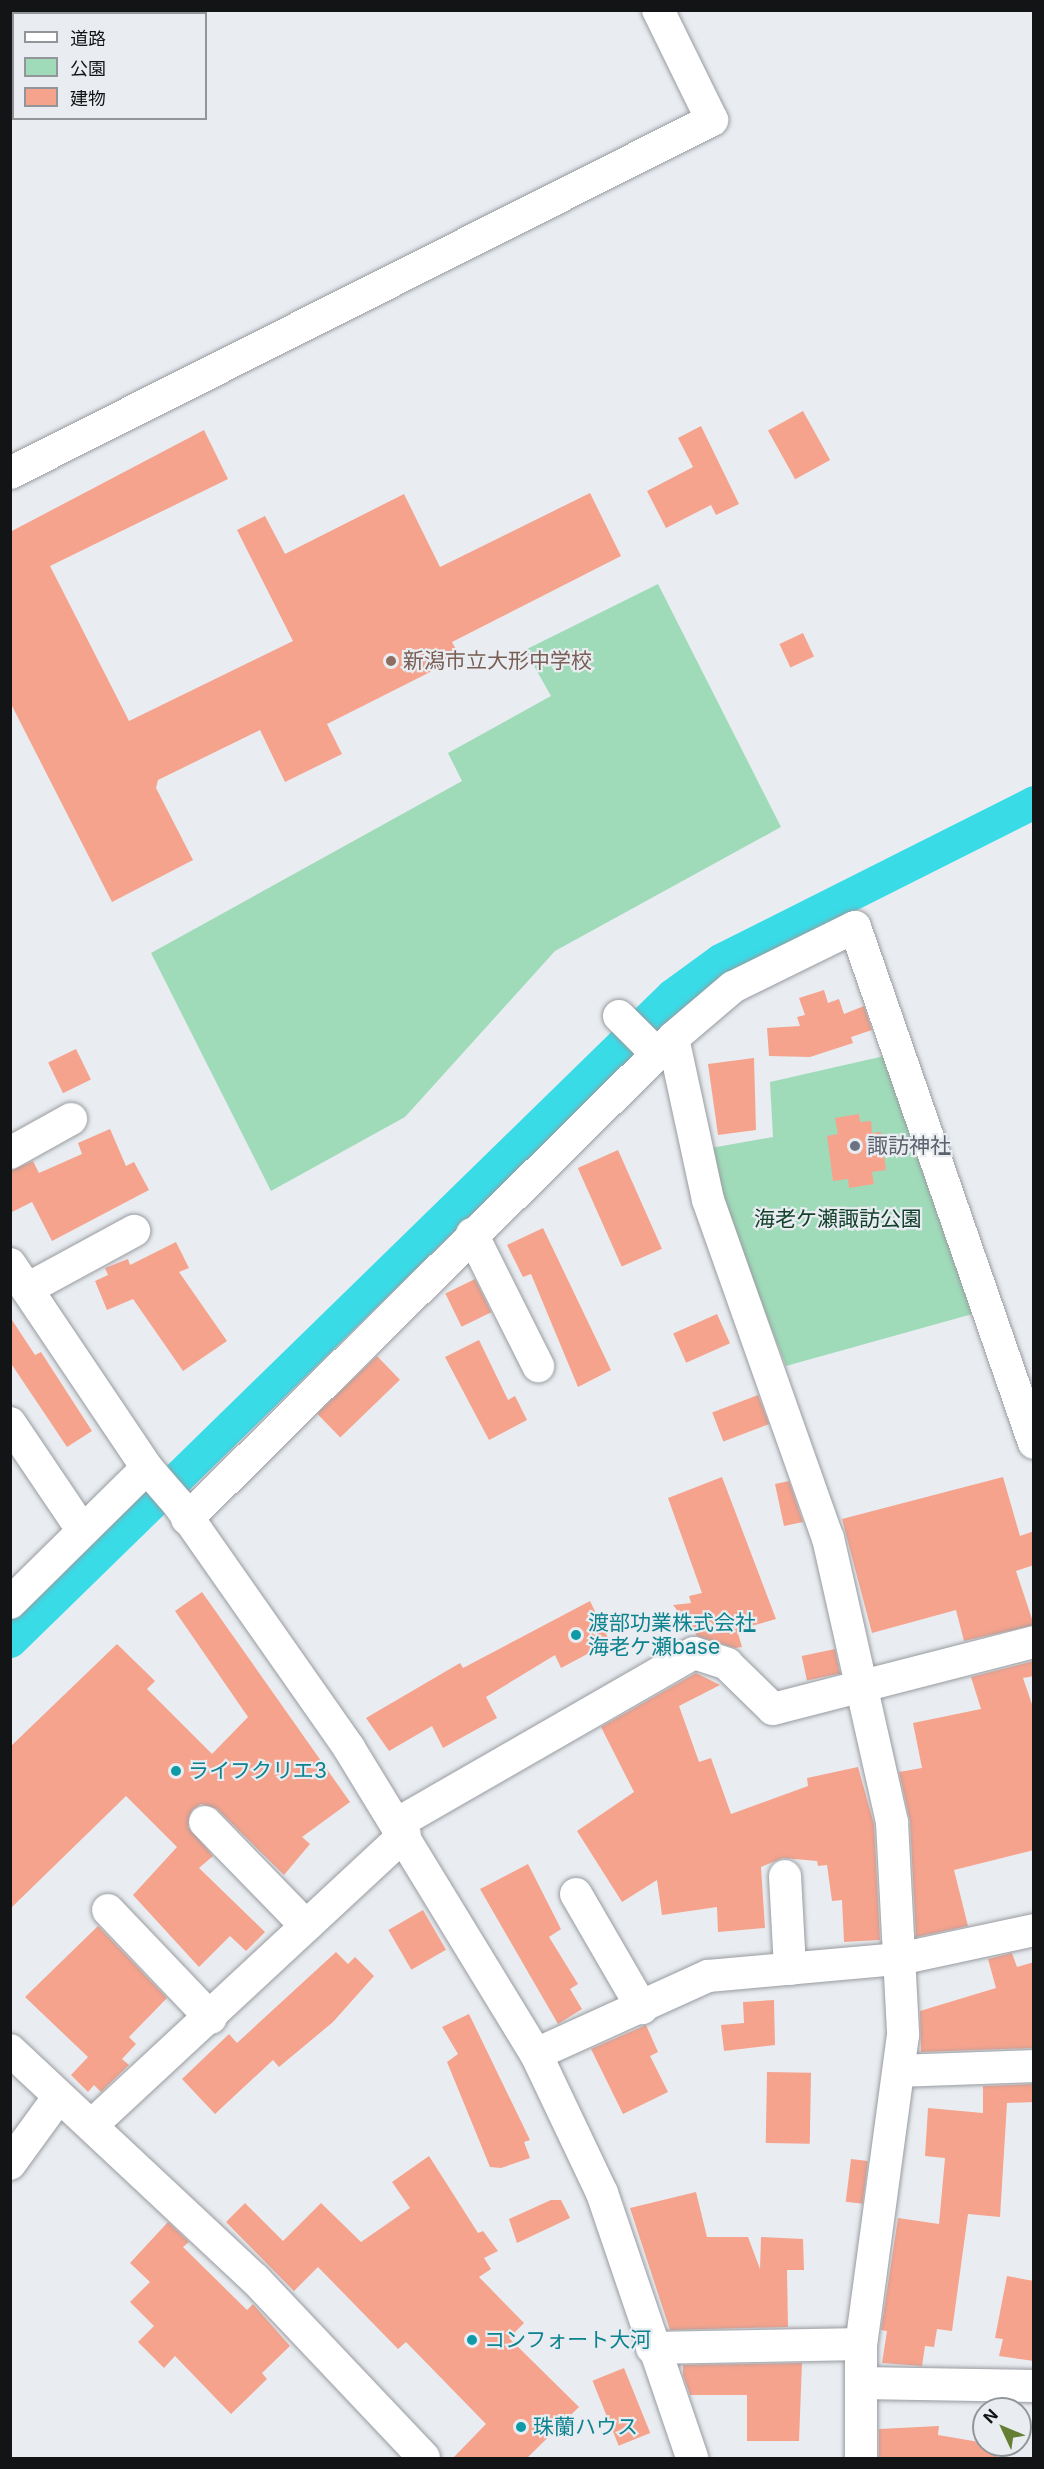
<!DOCTYPE html>
<meta charset="utf-8">
<style>
body{margin:0}
#map{position:relative;width:1044px;height:2469px;overflow:hidden;background:#e9edf1;font-family:Inter,"Noto Sans JP",sans-serif}
div>[style]{position:absolute}
.green>*{inset:0;background:#9fdbb9}
.canal>*{height:33px;margin:-16.5px;padding:0 16.5px;transform-origin:16.5px;border-radius:16.5px;background:#39dbe7}
.building>*{inset:0;background:#f5a38d;transform-origin:0 0}
.roads{filter:drop-shadow(0 0 2px #989ba0) drop-shadow(0 0 2px #989ba0)}
.minor>*{height:32px;margin:-16px;padding:0 16px;transform-origin:16px;border-radius:16px;background:#fff}
.dots>*{width:16px;height:16px;translate:-50% -50%;box-sizing:border-box;border:3px solid #e9edf1;border-radius:50%}
span{translate:-50% -50%;white-space:nowrap;text-align:center;line-height:1.15;-webkit-text-stroke:4.5px #e9edf1;paint-order:stroke}
.education-label{font-size:21px;color:#785e54}
.left{translate:0 -50%;text-align:left}
.worship-label{font-size:21px;color:#5b616d}
.park-label{font-size:21px;color:#14412c}
.culture-label{font-size:21px;color:#0d838f}
.frame{position:absolute;inset:0;border:12px solid #131415;pointer-events:none}
.legend{position:absolute;left:12px;top:12px;width:195px;height:108px;box-sizing:border-box;background:#e9edf1;border:2px solid #939699;margin:0;padding:8px 10px;list-style:none;font-size:18px;color:#131415}
.legend li{display:flex;align-items:center;gap:12px;height:30px}
.legend b{width:30px;border:2px solid #939699}
.north{position:absolute;left:972px;top:2397px;width:60px;height:60px;box-sizing:border-box;background:#e9edf1;border:2px solid #939699;border-radius:50%;rotate:314deg;font-size:16px;font-weight:700;line-height:24px;text-align:center;color:#131415}
.north::after{content:'';display:block;margin:auto;width:21px;height:27px;background:#647f33;clip-path:polygon(50% 0,100% 100%,50% 72%,0 100%)}
</style>
<div id="map">
<div class="green">
<i style="clip-path:polygon(658px 584px,781px 827px,555px 951px,405px 1117px,271px 1191px,151px 953px,462px 781px,448px 753px,551px 696px,525px 650px)"></i>
<i style="clip-path:polygon(893px 1054px,976px 1313px,786px 1366px,719px 1193px,711px 1148px,773px 1137px,770px 1082px)"></i>
</div>
<div class="canal">
<i style="left:10px;top:1641px;width:925px;rotate:-44.3deg"></i>
<i style="left:672px;top:995px;width:59px;rotate:-36.1deg"></i>
<i style="left:720px;top:960px;width:352px;rotate:-26.7deg"></i>
</div>
<div class="building">
<i style="left:803px;top:411px;width:56px;height:40px;rotate:61deg"></i>
<i style="clip-path:polygon(701px 426px,739px 504px,716px 515px,711px 505px,666px 528px,647px 491px,693px 467px,678px 438px)"></i>
<i style="clip-path:polygon(204px 430px,228px 479px,50px 566px,129px 721px,293px 641px,237px 530px,265px 516px,285px 554px,404px 494px,440px 567px,590px 493px,621px 556px,452px 642px,460px 657px,327px 724px,342px 754px,285px 782px,260px 730px,158px 780px,156px 788px,193px 860px,112px 902px,10px 702px,10px 532px)"></i>
<i style="left:803px;top:633px;width:26px;height:26px;rotate:65deg"></i>
<i style="clip-path:polygon(824px 990px,828px 1003px,839px 999px,844px 1014px,864px 1006px,872px 1030px,851px 1037px,853px 1043px,810px 1057px,769px 1056px,767px 1028px,800px 1026px,797px 1017px,805px 1015px,799px 998px)"></i>
<i style="left:76px;top:1049px;width:34px;height:31px;rotate:64deg"></i>
<i style="clip-path:polygon(754px 1058px,756px 1130px,718px 1135px,708px 1064px)"></i>
<i style="clip-path:polygon(859px 1114px,860px 1122px,871px 1121px,872px 1133px,881px 1132px,886px 1170px,872px 1172px,874px 1184px,849px 1188px,848px 1179px,833px 1181px,827px 1136px,838px 1134px,835px 1118px)"></i>
<i style="clip-path:polygon(110px 1129px,126px 1166px,134px 1162px,149px 1190px,52px 1241px,32px 1202px,10px 1213px,10px 1171px,33px 1161px,39px 1173px,82px 1154px,78px 1143px)"></i>
<i style="left:618px;top:1150px;width:108px;height:44px;rotate:66deg"></i>
<i style="clip-path:polygon(543px 1228px,611px 1370px,578px 1387px,531px 1274px,523px 1277px,507px 1245px)"></i>
<i style="clip-path:polygon(176px 1242px,189px 1268px,179px 1272px,227px 1341px,183px 1371px,133px 1299px,107px 1310px,95px 1281px,108px 1275px,105px 1268px,128px 1259px,130px 1265px)"></i>
<i style="left:475px;top:1279px;width:37px;height:33px;rotate:64deg"></i>
<i style="left:717px;top:1314px;width:32px;height:48px;rotate:66deg"></i>
<i style="clip-path:polygon(10px 1317px,35px 1355px,41px 1352px,92px 1431px,67px 1447px,10px 1362px)"></i>
<i style="clip-path:polygon(479px 1340px,508px 1400px,515px 1396px,527px 1420px,489px 1440px,445px 1357px)"></i>
<i style="left:377px;top:1356px;width:33px;height:83px;rotate:46deg"></i>
<i style="left:758px;top:1395px;width:31px;height:49px;rotate:69deg"></i>
<i style="clip-path:polygon(722px 1477px,776px 1619px,737px 1630px,742px 1647px,735px 1648px,697px 1636px,673px 1605px,691px 1603px,689px 1596px,702px 1593px,668px 1498px)"></i>
<i style="clip-path:polygon(1003px 1477px,1020px 1536px,1034px 1531px,1034px 1565px,1016px 1571px,1034px 1625px,964px 1641px,956px 1610px,872px 1633px,842px 1519px)"></i>
<i style="clip-path:polygon(789px 1481px,803px 1522px,784px 1526px,775px 1484px)"></i>
<i style="clip-path:polygon(202px 1592px,350px 1802px,302px 1837px,310px 1844px,284px 1875px,217px 1809px,201px 1804px,192px 1810px,188px 1827px,213px 1856px,199px 1868px,265px 1932px,246px 1951px,230px 1936px,199px 1967px,133px 1895px,177px 1847px,126px 1796px,10px 1909px,10px 1747px,117px 1644px,155px 1681px,147px 1689px,212px 1754px,248px 1717px,175px 1611px)"></i>
<i style="clip-path:polygon(590px 1601px,610px 1642px,561px 1668px,555px 1655px,486px 1697px,497px 1718px,443px 1748px,432px 1726px,389px 1751px,366px 1718px,460px 1663px,463px 1668px)"></i>
<i style="left:835px;top:1649px;width:25px;height:34px;rotate:78deg"></i>
<i style="clip-path:polygon(1034px 1661px,1034px 1676px,1023px 1678px,1034px 1710px,1034px 1850px,954px 1870px,968px 1926px,916px 1937px,910px 1821px,899px 1772px,922px 1768px,913px 1723px,981px 1709px,971px 1677px)"></i>
<i style="clip-path:polygon(696px 1673px,720px 1685px,679px 1706px,699px 1762px,711px 1758px,731px 1814px,808px 1786px,807px 1778px,858px 1767px,874px 1824px,880px 1940px,844px 1942px,842px 1900px,832px 1901px,827px 1865px,818px 1866px,817px 1861px,783px 1858px,761px 1867px,765px 1928px,718px 1932px,717px 1907px,662px 1915px,657px 1880px,622px 1902px,577px 1831px,634px 1792px,601px 1727px)"></i>
<i style="clip-path:polygon(528px 1864px,561px 1929px,549px 1937px,578px 1984px,570px 1989px,582px 2009px,558px 2024px,480px 1889px)"></i>
<i style="left:423px;top:1910px;width:46px;height:40px;rotate:60deg"></i>
<i style="clip-path:polygon(98px 1926px,167px 1998px,129px 2037px,136px 2044px,122px 2059px,129px 2065px,101px 2092px,94px 2085px,88px 2092px,71px 2075px,88px 2057px,25px 1997px)"></i>
<i style="clip-path:polygon(336px 1952px,348px 1964px,355px 1957px,374px 1976px,333px 2022px,279px 2067px,273px 2060px,215px 2114px,182px 2079px,229px 2034px,237px 2043px)"></i>
<i style="clip-path:polygon(1012px 1953px,1017px 1967px,1034px 1962px,1034px 2048px,921px 2052px,920px 2011px,996px 1988px,988px 1959px)"></i>
<i style="clip-path:polygon(774px 2000px,775px 2045px,724px 2051px,721px 2025px,744px 2023px,743px 2002px)"></i>
<i style="clip-path:polygon(469px 2014px,530px 2140px,524px 2142px,530px 2158px,501px 2168px,490px 2167px,447px 2062px,458px 2054px,442px 2027px)"></i>
<i style="clip-path:polygon(646px 2025px,658px 2052px,650px 2056px,668px 2092px,623px 2114px,591px 2049px)"></i>
<i style="left:767px;top:2072px;width:44px;height:71px;rotate:1deg"></i>
<i style="clip-path:polygon(1034px 2084px,1034px 2102px,1007px 2103px,1000px 2217px,968px 2214px,952px 2331px,937px 2329px,934px 2347px,925px 2346px,922px 2366px,882px 2363px,887px 2331px,881px 2330px,898px 2218px,939px 2224px,945px 2158px,925px 2156px,928px 2108px,983px 2113px,983px 2086px)"></i>
<i style="clip-path:polygon(429px 2156px,478px 2233px,483px 2231px,498px 2251px,484px 2258px,491px 2269px,479px 2277px,524px 2323px,509px 2338px,579px 2407px,527px 2458px,453px 2458px,486px 2424px,406px 2342px,398px 2349px,318px 2267px,294px 2291px,226px 2222px,245px 2203px,283px 2241px,321px 2203px,361px 2242px,410px 2208px,392px 2182px)"></i>
<i style="left:851px;top:2159px;width:17px;height:43px;rotate:7deg"></i>
<i style="clip-path:polygon(696px 2192px,707px 2237px,748px 2237px,760px 2269px,761px 2237px,803px 2239px,804px 2270px,787px 2270px,788px 2327px,670px 2330px,630px 2208px)"></i>
<i style="clip-path:polygon(551px 2200px,561px 2200px,570px 2218px,517px 2243px,509px 2219px)"></i>
<i style="clip-path:polygon(168px 2222px,189px 2242px,183px 2247px,247px 2310px,253px 2304px,290px 2346px,262px 2373px,267px 2379px,231px 2414px,175px 2356px,164px 2368px,138px 2342px,154px 2326px,130px 2302px,150px 2282px,130px 2263px)"></i>
<i style="clip-path:polygon(1007px 2276px,1034px 2281px,1034px 2361px,999px 2356px,1003px 2339px,995px 2338px)"></i>
<i style="clip-path:polygon(802px 2363px,799px 2441px,747px 2441px,747px 2395px,690px 2395px,683px 2375px,683px 2365px)"></i>
<i style="left:624px;top:2368px;width:70px;height:34px;rotate:68deg"></i>
<i style="clip-path:polygon(939px 2426px,938px 2435px,997px 2445px,996px 2458px,879px 2458px,879px 2429px)"></i>
</div>
<div class="roads">
<div class="minor">
<i style="left:10px;top:473px;width:786px;rotate:-26.7deg"></i>
<i style="left:712px;top:120px;width:123px;rotate:-116.1deg"></i>
<i style="left:619px;top:1016px;width:54px;rotate:45deg"></i>
<i style="left:673px;top:1038px;width:166px;rotate:77.8deg"></i>
<i style="left:708px;top:1200px;width:359px;rotate:70.5deg"></i>
<i style="left:828px;top:1538px;width:291px;rotate:77.3deg"></i>
<i style="left:892px;top:1822px;width:213px;rotate:87deg"></i>
<i style="left:903px;top:2035px;width:312px;rotate:97.7deg"></i>
<i style="left:861px;top:2344px;width:114px;rotate:90deg"></i>
<i style="left:10px;top:1153px;width:70px;rotate:-29.1deg"></i>
<i style="left:472px;top:1234px;width:148px;rotate:63.4deg"></i>
<i style="left:10px;top:1264px;width:246px;rotate:56.1deg"></i>
<i style="left:147px;top:1468px;width:49px;rotate:49.1deg"></i>
<i style="left:179px;top:1505px;width:297px;rotate:55deg"></i>
<i style="left:349px;top:1748px;width:359px;rotate:58.6deg"></i>
<i style="left:536px;top:2054px;width:154px;rotate:64.6deg"></i>
<i style="left:602px;top:2193px;width:280px;rotate:71.2deg"></i>
<i style="left:27px;top:1289px;width:122px;rotate:-28.5deg"></i>
<i style="left:10px;top:1423px;width:115px;rotate:56deg"></i>
<i style="left:187px;top:1519px;width:684px;rotate:-44.7deg"></i>
<i style="left:673px;top:1038px;width:79px;rotate:-40.4deg"></i>
<i style="left:733px;top:987px;width:136px;rotate:-26.2deg"></i>
<i style="left:855px;top:927px;width:546px;rotate:70.87deg"></i>
<i style="left:10px;top:1603px;width:192px;rotate:-44.6deg"></i>
<i style="left:205px;top:1822px;width:145px;rotate:45.8deg"></i>
<i style="left:398px;top:1823px;width:341px;rotate:-29.9deg"></i>
<i style="left:694px;top:1653px;width:35px;rotate:18deg"></i>
<i style="left:727px;top:1664px;width:64px;rotate:44.4deg"></i>
<i style="left:773px;top:1709px;width:269px;rotate:-14.4deg"></i>
<i style="left:785px;top:1876px;width:93px;rotate:86.9deg"></i>
<i style="left:576px;top:1894px;width:132px;rotate:59.9deg"></i>
<i style="left:108px;top:1910px;width:149px;rotate:46.4deg"></i>
<i style="left:10px;top:2050px;width:335px;rotate:43.1deg"></i>
<i style="left:255px;top:2279px;width:246px;rotate:46.6deg"></i>
<i style="left:536px;top:2054px;width:189px;rotate:-24.4deg"></i>
<i style="left:708px;top:1976px;width:192px;rotate:-5.1deg"></i>
<i style="left:899px;top:1959px;width:138px;rotate:-12.1deg"></i>
<i style="left:899px;top:2071px;width:135px;rotate:-2.1deg"></i>
<i style="left:92px;top:2125px;width:427px;rotate:-42.9deg"></i>
<i style="left:10px;top:2164px;width:82px;rotate:-54deg"></i>
<i style="left:652px;top:2348px;width:209px;rotate:-1.1deg"></i>
<i style="left:862px;top:2383px;width:172px;rotate:1deg"></i>
</div>
</div>
<div class="dots">
<i style="left:391px;top:661px;background:#8d6e63"></i>
<i style="left:855px;top:1146px;background:#6b7280"></i>
<i style="left:576px;top:1635px;background:#0f9aa8"></i>
<i style="left:176px;top:1771px;background:#0f9aa8"></i>
<i style="left:472px;top:2340px;background:#0f9aa8"></i>
<i style="left:521px;top:2427px;background:#0f9aa8"></i>
</div>
<div class="education-label">
<span class="left" style="left:403px;top:661px">新潟市立大形中学校</span>
</div>
<div class="worship-label">
<span class="left" style="left:867px;top:1146px">諏訪神社</span>
</div>
<div class="park-label">
<span style="left:838px;top:1219px">海老ケ瀬諏訪公園</span>
</div>
<div class="culture-label">
<span class="left" style="left:588px;top:1635px">渡部功業株式会社<br>海老ケ瀬base</span>
<span class="left" style="left:188px;top:1771px">ライフクリエ3</span>
<span class="left" style="left:484px;top:2340px">コンフォート大河</span>
<span class="left" style="left:533px;top:2427px">珠蘭ハウス</span>
</div>
<div class="frame"></div>
<ul class="legend">
<li><b style="height:8px;background:#fff"></b>道路</li>
<li><b style="height:16px;background:#9fdbb9"></b>公園</li>
<li><b style="height:16px;background:#f5a38d"></b>建物</li>
</ul>
<div class="north">N</div>
</div>
